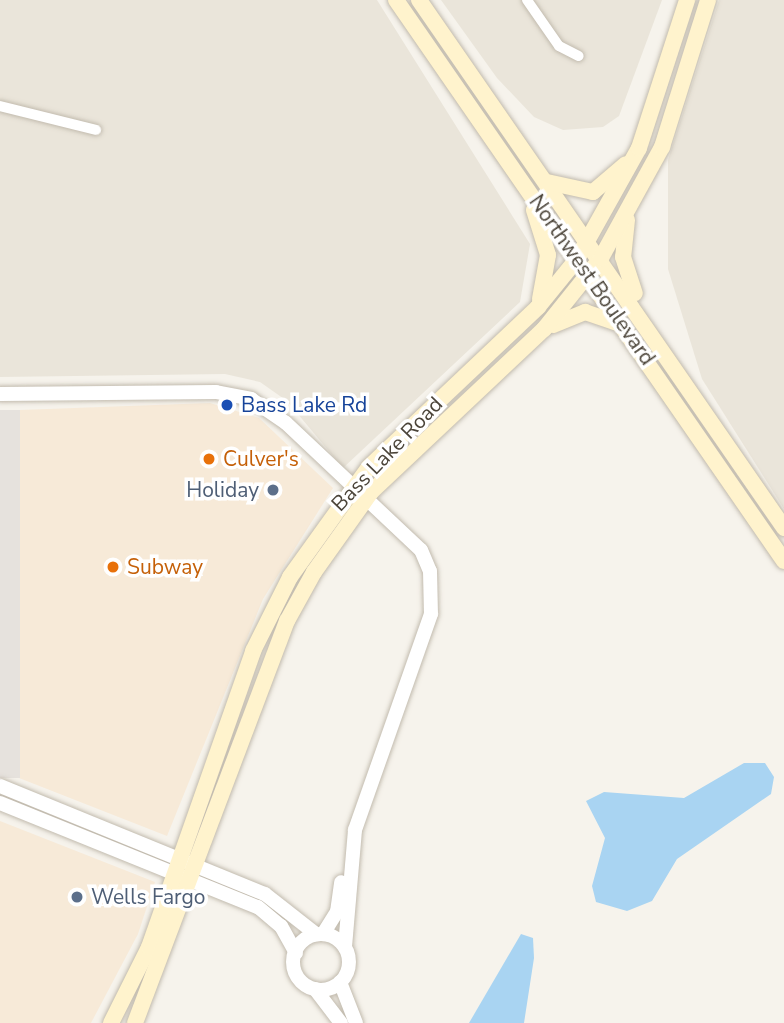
<!DOCTYPE html>
<style>
body{margin:0}
#map{position:relative;width:784px;height:1023px;overflow:hidden;background:#f6f3ec;font-family:"Nunito Sans",sans-serif}
div>[style]{position:absolute}
.residential>*{inset:0;background:#eae5da}
.commercial>*{inset:0;background:#f7ead8}
.industrial>*{inset:0;background:#e6e2dd;transform-origin:0 0}
.water>*{inset:0;background:#a9d4f2}
.roads{filter:drop-shadow(0 0 2px #c2bbae) drop-shadow(0 0 2px #c2bbae)}
.minor>*{height:10px;margin:-5px;padding:0 5px;transform-origin:5px;border-radius:5px;background:#fff}
.tertiary>*{height:14px;margin:-7px;padding:0 7px;transform-origin:7px;border-radius:7px;background:#fff}
.tertiary>.ring{margin:-7px;padding:0;box-sizing:content-box;background:none;border:14px solid #fff;border-radius:50%}
.secondary>*{height:16px;margin:-8px;padding:0 8px;transform-origin:8px;border-radius:8px;background:#fff3cd}
.dots>*{width:19px;height:19px;translate:-50% -50%;box-sizing:border-box;border:4px solid #fff;border-radius:50%}
span{translate:-50% -50%;white-space:nowrap;text-align:center;line-height:1.15;-webkit-text-stroke:7px #fff;paint-order:stroke}
.street-label{font-size:21px;color:#4b4439}
.transit-label{font-size:21px;color:#164399}
.left{translate:0 -50%;text-align:left}
.food-label{font-size:21px;color:#c56008}
.service-label{font-size:21px;color:#4e5e75}
.right{translate:-100% -50%;text-align:right}
</style>
<div id="map">
<div class="residential">
<i style="clip-path:polygon(0 0,377px 0,530px 244px,520px 302px,343px 468px,287px 401px,260px 382px,225px 374px,0 377px)"></i>
<i style="clip-path:polygon(441px 0,662px 0,619px 116px,603px 127px,563px 130px,534px 117px,497px 78px)"></i>
<i style="clip-path:polygon(719px 0,784px 0,784px 509px,702px 379px,668px 269px,668px 160px)"></i>
</div>
<div class="commercial">
<i style="clip-path:polygon(210px 403px,259px 418px,333px 488px,263px 599px,167px 836px,19px 778px,20px 410px)"></i>
<i style="clip-path:polygon(0 821px,155px 882px,138px 934px,91px 1023px,0 1023px)"></i>
</div>
<div class="industrial">
<i style="left:20px;top:410px;width:368px;height:20px;rotate:90deg"></i>
</div>
<div class="water">
<i style="clip-path:polygon(744px 763px,765px 763px,774px 777px,771px 794px,677px 859px,652px 901px,627px 911px,596px 902px,592px 886px,605px 838px,586px 801px,604px 792px,684px 798px)"></i>
<i style="clip-path:polygon(521px 934px,533px 938px,534px 958px,524px 1023px,469px 1023px)"></i>
</div>
<div class="roads">
<div class="minor">
<i style="left:527px;top:0;width:56px;rotate:55.2deg"></i>
<i style="left:559px;top:46px;width:22px;rotate:27deg"></i>
<i style="left:0;top:106px;width:99px;rotate:14deg"></i>
</div>
<div class="tertiary">
<i style="left:0;top:394px;width:216px;rotate:-0.5deg"></i>
<i style="left:216px;top:392px;width:36px;rotate:11deg"></i>
<i style="left:251px;top:399px;width:42px;rotate:34.4deg"></i>
<i style="left:286px;top:423px;width:185px;rotate:43.3deg"></i>
<i style="left:421px;top:550px;width:23px;rotate:67deg"></i>
<i style="left:430px;top:571px;width:43px;rotate:88.7deg"></i>
<i style="left:431px;top:614px;width:229px;rotate:109.4deg"></i>
<i style="left:355px;top:830px;width:117px;rotate:94.9deg"></i>
<i style="left:0;top:786px;width:286px;rotate:22.2deg"></i>
<i style="left:265px;top:894px;width:65px;rotate:38.1deg"></i>
<i style="left:0;top:803px;width:278px;rotate:22deg"></i>
<i style="left:258px;top:907px;width:30px;rotate:40deg"></i>
<i style="left:281px;top:926px;width:31px;rotate:61deg"></i>
<i style="left:323px;top:934px;width:26px;rotate:-58deg"></i>
<i style="left:337px;top:912px;width:30px;rotate:-82deg"></i>
<i class="ring" style="left:293px;top:934px;width:42px;height:42px"></i>
<i style="left:340px;top:982px;width:44px;rotate:68.7deg"></i>
<i style="left:315px;top:989px;width:43px;rotate:52.6deg"></i>
</div>
<div class="secondary">
<i style="left:396px;top:0;width:682px;rotate:55.33deg"></i>
<i style="left:419px;top:0;width:642px;rotate:55.34deg"></i>
<i style="left:547px;top:182px;width:47px;rotate:12.3deg"></i>
<i style="left:593px;top:192px;width:43px;rotate:-40.3deg"></i>
<i style="left:534px;top:210px;width:47px;rotate:72.7deg"></i>
<i style="left:548px;top:255px;width:45px;rotate:100.3deg"></i>
<i style="left:627px;top:220px;width:37px;rotate:96deg"></i>
<i style="left:623px;top:257px;width:38px;rotate:72deg"></i>
<i style="left:553px;top:325px;width:35px;rotate:-22deg"></i>
<i style="left:585px;top:312px;width:37px;rotate:19deg"></i>
<i style="left:111px;top:1023px;width:85px;rotate:-63.4deg"></i>
<i style="left:149px;top:947px;width:314px;rotate:-70.6deg"></i>
<i style="left:253px;top:651px;width:83px;rotate:-63.4deg"></i>
<i style="left:290px;top:577px;width:135px;rotate:-54.3deg"></i>
<i style="left:369px;top:467px;width:233px;rotate:-43.4deg"></i>
<i style="left:538px;top:307px;width:62px;rotate:-50.9deg"></i>
<i style="left:577px;top:259px;width:127px;rotate:-60.8deg"></i>
<i style="left:639px;top:148px;width:156px;rotate:-72deg"></i>
<i style="left:135px;top:1023px;width:430px;rotate:-69.3deg"></i>
<i style="left:287px;top:621px;width:56px;rotate:-61.1deg"></i>
<i style="left:314px;top:572px;width:98px;rotate:-54.5deg"></i>
<i style="left:371px;top:492px;width:238px;rotate:-43.3deg"></i>
<i style="left:544px;top:329px;width:91px;rotate:-51.2deg"></i>
<i style="left:601px;top:258px;width:127px;rotate:-61.2deg"></i>
<i style="left:662px;top:147px;width:154px;rotate:-72.6deg"></i>
</div>
</div>
<div class="dots">
<i style="left:227px;top:405px;background:#1a4fb4"></i>
<i style="left:209px;top:459px;background:#e8710a"></i>
<i style="left:273px;top:490px;background:#5c6f8a"></i>
<i style="left:113px;top:567px;background:#e8710a"></i>
<i style="left:77px;top:897px;background:#5c6f8a"></i>
</div>
<div class="street-label">
<span style="left:592px;top:280px;rotate:55deg">Northwest Boulevard</span>
<span style="left:387px;top:454px;rotate:-46deg">Bass Lake Road</span>
</div>
<div class="transit-label">
<span class="left" style="left:241px;top:405px">Bass Lake Rd</span>
</div>
<div class="food-label">
<span class="left" style="left:223px;top:459px">Culver's</span>
<span class="left" style="left:127px;top:567px">Subway</span>
</div>
<div class="service-label">
<span class="right" style="left:259px;top:490px">Holiday</span>
<span class="left" style="left:91px;top:897px">Wells Fargo</span>
</div>
</div>
